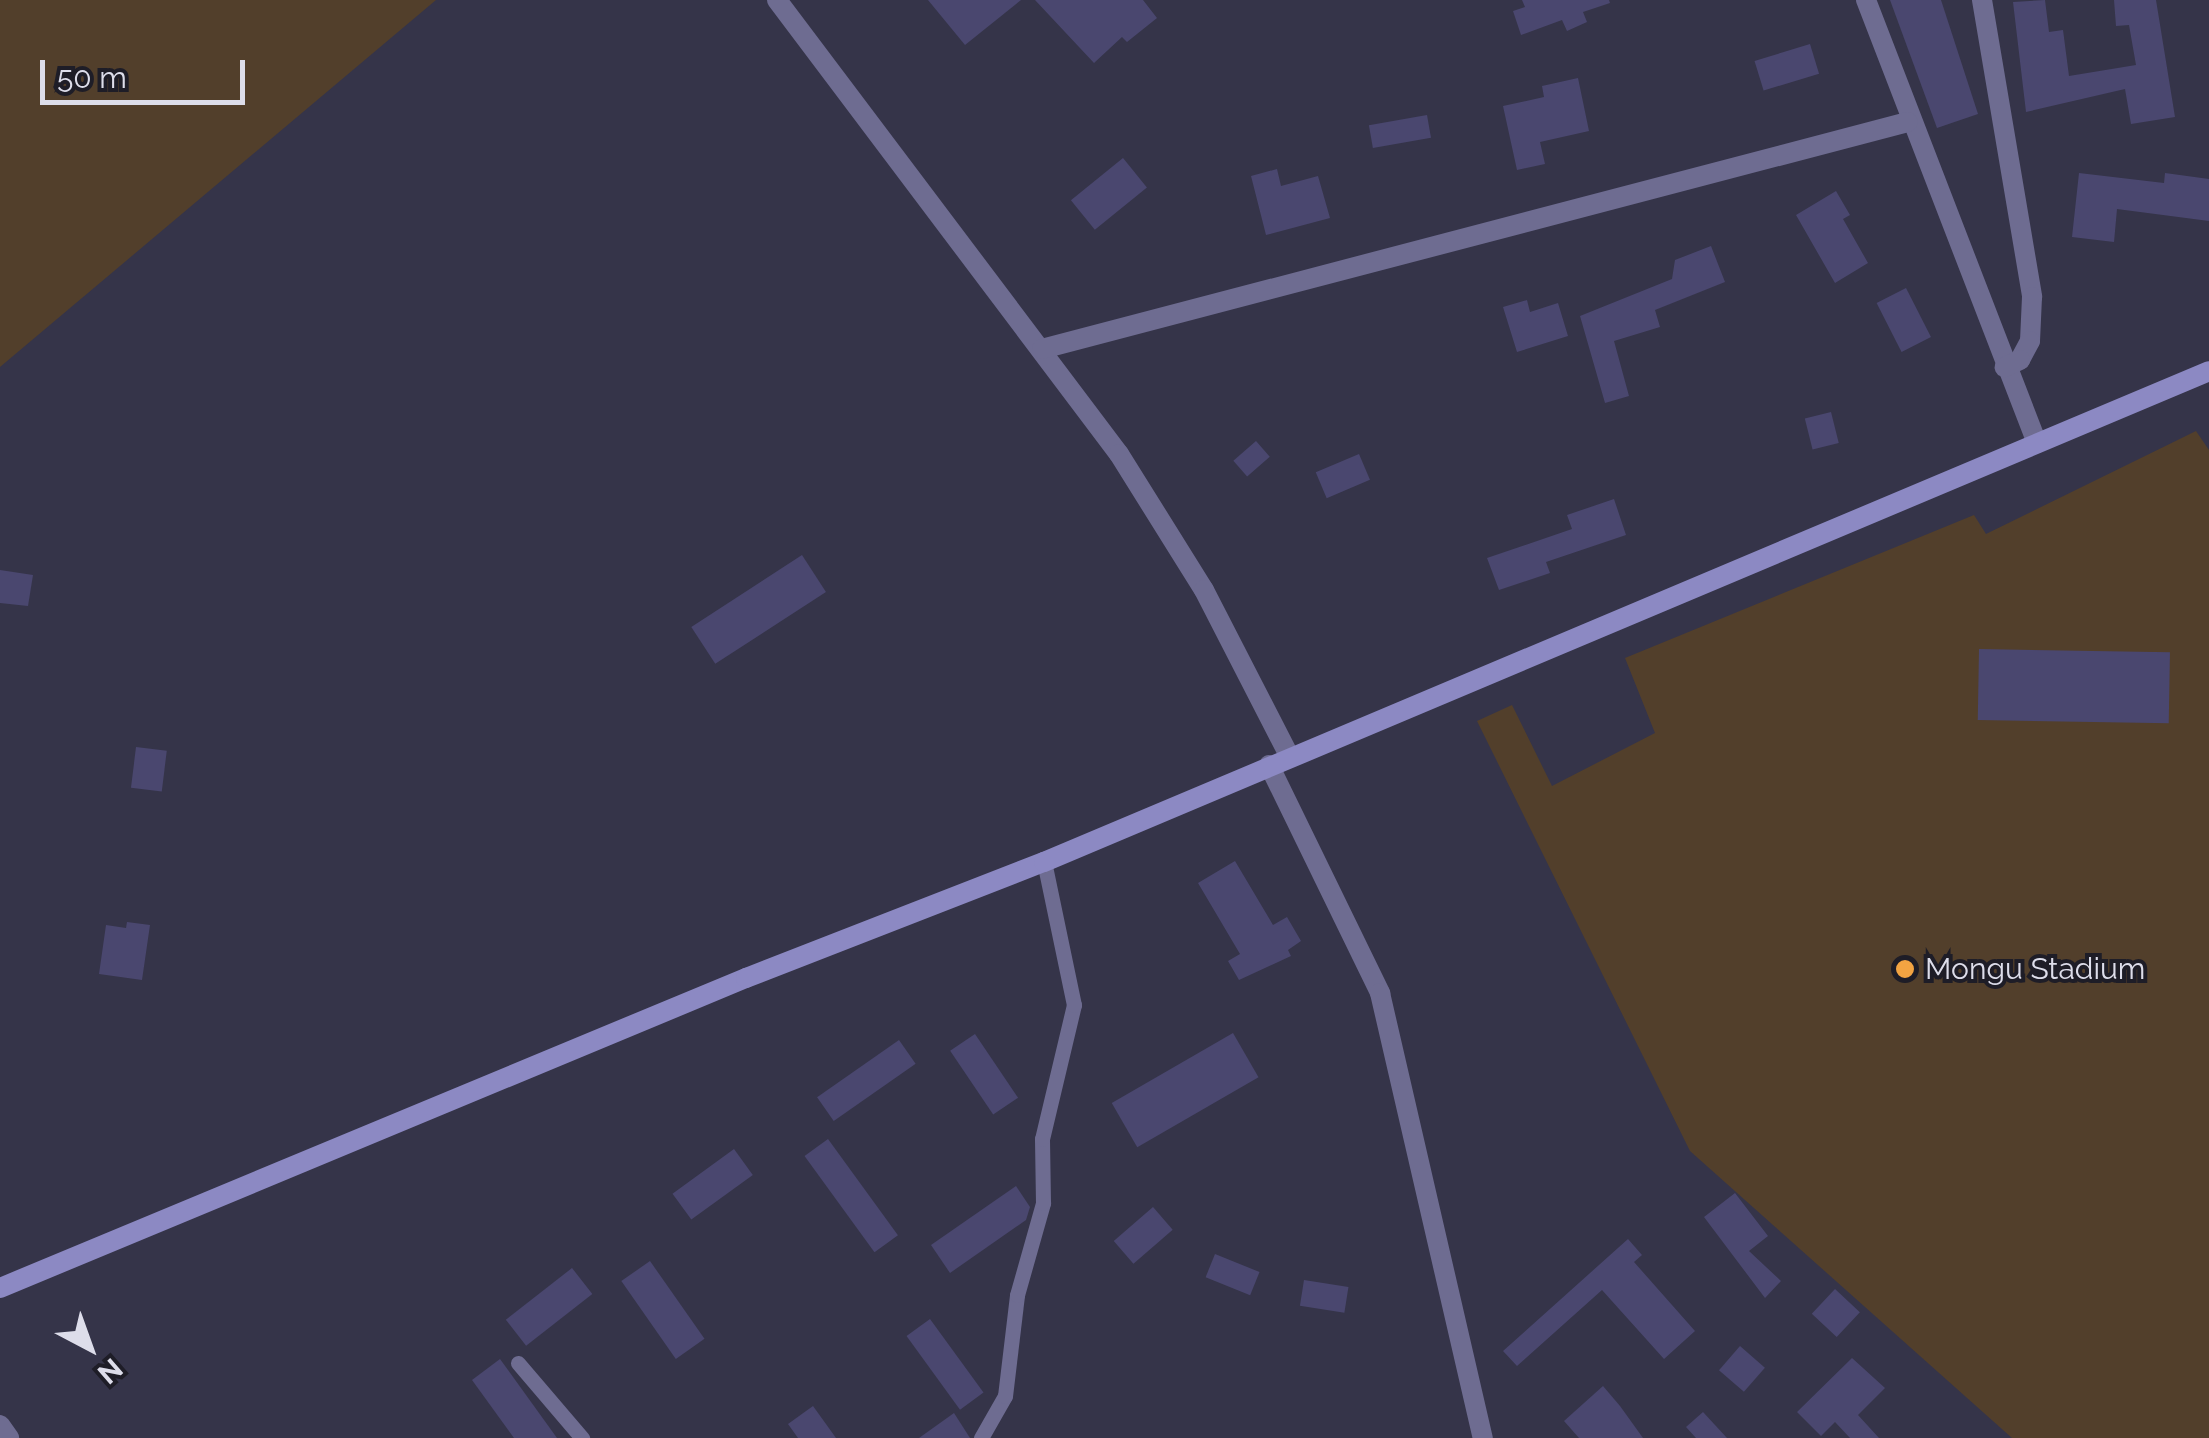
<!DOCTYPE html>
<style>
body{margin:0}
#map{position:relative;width:2209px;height:1438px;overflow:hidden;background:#353449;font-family:Raleway,sans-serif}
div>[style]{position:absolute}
.green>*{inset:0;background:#523f2b}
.building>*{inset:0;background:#4a476f;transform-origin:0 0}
.lane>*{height:15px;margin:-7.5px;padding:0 7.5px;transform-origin:7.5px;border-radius:7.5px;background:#6e6c91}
.street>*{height:20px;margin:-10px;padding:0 10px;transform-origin:10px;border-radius:10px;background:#6e6c91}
.secondary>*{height:20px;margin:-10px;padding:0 10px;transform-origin:10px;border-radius:10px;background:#8c89c3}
.dots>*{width:28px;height:28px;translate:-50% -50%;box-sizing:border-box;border:5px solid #1e1d27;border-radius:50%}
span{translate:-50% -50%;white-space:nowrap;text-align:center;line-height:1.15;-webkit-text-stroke:8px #1e1d27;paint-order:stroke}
.poi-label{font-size:30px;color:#ddddea}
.left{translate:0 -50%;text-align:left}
.north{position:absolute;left:40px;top:1298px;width:100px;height:100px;-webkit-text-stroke:8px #1e1d27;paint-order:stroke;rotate:139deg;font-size:28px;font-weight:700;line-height:40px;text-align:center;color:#ddddea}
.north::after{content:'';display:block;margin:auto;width:35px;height:45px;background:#ddddea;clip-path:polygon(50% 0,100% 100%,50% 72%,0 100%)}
.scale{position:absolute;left:40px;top:60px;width:205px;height:45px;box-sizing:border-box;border:5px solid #ddddea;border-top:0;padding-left:12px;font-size:30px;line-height:35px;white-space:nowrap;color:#ddddea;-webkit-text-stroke:8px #1e1d27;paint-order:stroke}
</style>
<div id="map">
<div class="green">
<i style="clip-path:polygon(0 0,436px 0,0 367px)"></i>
<i style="clip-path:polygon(2196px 431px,2209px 450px,2209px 1438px,2012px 1438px,1690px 1151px,1477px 721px,1512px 705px,1552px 786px,1655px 733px,1625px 658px,1974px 515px,1986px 534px)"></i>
</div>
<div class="building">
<i style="clip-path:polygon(928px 0,1021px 0,965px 45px)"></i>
<i style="clip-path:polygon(1035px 0,1143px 0,1157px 18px,1127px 42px,1122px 37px,1094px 63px)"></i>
<i style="clip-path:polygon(1522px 0,1609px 0,1610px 3px,1583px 12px,1587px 22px,1567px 31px,1562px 20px,1521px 35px,1513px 11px,1525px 7px)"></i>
<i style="clip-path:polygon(1890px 0,1941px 0,1978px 114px,1937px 128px)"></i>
<i style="clip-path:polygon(2045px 0,2049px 32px,2063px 30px,2069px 76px,2136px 65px,2129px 25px,2116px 26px,2114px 0,2156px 0,2175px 117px,2131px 124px,2125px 89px,2026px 112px,2013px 2px)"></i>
<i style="left:1810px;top:44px;width:31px;height:58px;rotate:73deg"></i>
<i style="clip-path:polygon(1578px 78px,1589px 131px,1540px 142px,1545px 164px,1517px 170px,1503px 106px,1544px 97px,1542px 86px)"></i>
<i style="left:1427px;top:115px;width:23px;height:59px;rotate:80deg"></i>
<i style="left:1123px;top:158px;width:38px;height:67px;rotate:51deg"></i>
<i style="clip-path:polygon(1277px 169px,1281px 186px,1318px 176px,1330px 218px,1266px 235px,1251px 176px)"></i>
<i style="clip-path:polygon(2079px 173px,2164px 183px,2165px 173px,2209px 179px,2209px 221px,2117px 209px,2114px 242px,2072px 237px)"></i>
<i style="clip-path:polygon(1836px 191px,1850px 215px,1843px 219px,1868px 263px,1835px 283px,1796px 215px)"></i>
<i style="clip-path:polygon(1711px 246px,1725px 282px,1655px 310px,1660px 327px,1614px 341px,1629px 396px,1605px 403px,1580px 316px,1672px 279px,1675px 260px)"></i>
<i style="left:1906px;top:288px;width:55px;height:33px;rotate:63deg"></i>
<i style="clip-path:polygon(1527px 300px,1530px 312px,1558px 303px,1568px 336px,1517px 352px,1503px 307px)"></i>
<i style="left:1831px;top:412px;width:32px;height:27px;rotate:76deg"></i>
<i style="left:1256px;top:441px;width:21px;height:30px;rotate:49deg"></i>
<i style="left:1359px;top:454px;width:28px;height:47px;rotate:67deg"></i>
<i style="clip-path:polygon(1614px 499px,1626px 535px,1546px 562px,1550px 573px,1499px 590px,1487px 558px,1572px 529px,1567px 515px)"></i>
<i style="left:802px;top:555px;width:44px;height:132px;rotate:57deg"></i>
<i style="clip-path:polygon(0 570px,33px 575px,28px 606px,0 603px)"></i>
<i style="left:1979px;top:649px;width:191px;height:71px;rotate:1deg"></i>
<i style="left:136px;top:747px;width:31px;height:41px;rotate:7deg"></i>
<i style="clip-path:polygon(1235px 861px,1273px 925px,1287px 917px,1301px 941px,1288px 950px,1291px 956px,1239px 980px,1228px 961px,1240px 954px,1198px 883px)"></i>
<i style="clip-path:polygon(127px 922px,150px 925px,142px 980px,99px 974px,106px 925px,126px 928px)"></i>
<i style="left:1233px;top:1033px;width:51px;height:140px;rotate:60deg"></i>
<i style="left:975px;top:1034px;width:77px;height:30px;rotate:56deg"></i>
<i style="left:899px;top:1040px;width:29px;height:100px;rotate:55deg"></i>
<i style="left:828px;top:1139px;width:119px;height:29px;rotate:54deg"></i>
<i style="left:734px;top:1149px;width:32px;height:76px;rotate:54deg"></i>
<i style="clip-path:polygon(1016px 1186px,1030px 1207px,1026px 1220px,950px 1273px,931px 1245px)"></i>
<i style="clip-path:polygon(1735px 1193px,1768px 1236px,1749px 1251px,1781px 1281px,1765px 1298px,1704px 1217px)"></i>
<i style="left:1153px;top:1207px;width:30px;height:52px;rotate:49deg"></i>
<i style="clip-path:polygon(1628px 1239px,1642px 1255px,1634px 1262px,1695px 1331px,1664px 1359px,1602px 1290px,1517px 1366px,1503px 1351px)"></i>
<i style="left:1215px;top:1254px;width:48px;height:25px;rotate:22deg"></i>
<i style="left:650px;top:1261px;width:95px;height:35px;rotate:55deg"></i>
<i style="left:572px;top:1268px;width:33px;height:84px;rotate:52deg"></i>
<i style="left:1304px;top:1280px;width:45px;height:26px;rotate:9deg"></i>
<i style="left:1835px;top:1289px;width:34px;height:34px;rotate:43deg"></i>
<i style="left:930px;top:1319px;width:91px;height:29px;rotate:54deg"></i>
<i style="left:1740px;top:1346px;width:33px;height:32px;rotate:41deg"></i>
<i style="clip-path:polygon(1852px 1358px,1885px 1388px,1858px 1415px,1879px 1438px,1850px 1438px,1835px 1422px,1821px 1436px,1797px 1412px)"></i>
<i style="clip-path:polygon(500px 1359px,557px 1438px,514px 1438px,472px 1380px)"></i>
<i style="clip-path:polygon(1603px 1386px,1620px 1406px,1643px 1438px,1579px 1438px,1564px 1421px)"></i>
<i style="clip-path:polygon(813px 1406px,836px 1438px,798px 1438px,788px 1424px)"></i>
<i style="clip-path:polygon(1703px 1412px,1727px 1438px,1696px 1438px,1686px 1427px)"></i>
<i style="clip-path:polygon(954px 1413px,970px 1438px,919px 1438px)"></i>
</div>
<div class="lane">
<i style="left:518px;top:1363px;width:99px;rotate:49.5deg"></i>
<i style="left:981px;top:1438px;width:48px;rotate:-60.3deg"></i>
<i style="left:1005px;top:1396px;width:102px;rotate:-83.2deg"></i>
<i style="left:1017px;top:1295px;width:96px;rotate:-74.2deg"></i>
<i style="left:1043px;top:1203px;width:64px;rotate:-90.9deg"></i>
<i style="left:1042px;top:1139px;width:138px;rotate:-76.6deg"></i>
<i style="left:1074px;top:1005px;width:146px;rotate:-101.8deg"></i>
</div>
<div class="street">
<i style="left:777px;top:0;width:568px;rotate:53.01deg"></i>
<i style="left:1119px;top:454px;width:160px;rotate:58deg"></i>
<i style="left:1204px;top:590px;width:188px;rotate:62.8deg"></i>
<i style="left:1866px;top:0;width:475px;rotate:68.9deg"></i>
<i style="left:1982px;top:0;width:301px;rotate:80.4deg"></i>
<i style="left:2032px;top:297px;width:44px;rotate:92.6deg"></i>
<i style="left:2030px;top:341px;width:21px;rotate:118deg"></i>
<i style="left:2020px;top:360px;width:17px;rotate:155deg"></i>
<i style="left:1042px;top:349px;width:895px;rotate:-14.69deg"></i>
<i style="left:1269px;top:765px;width:254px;rotate:64deg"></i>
<i style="left:1380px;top:993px;width:457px;rotate:77deg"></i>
<i style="left:0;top:1425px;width:16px;rotate:55deg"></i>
</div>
<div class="secondary">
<i style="left:0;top:1288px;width:808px;rotate:-22.57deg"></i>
<i style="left:746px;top:978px;width:320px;rotate:-21.3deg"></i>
<i style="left:1044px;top:862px;width:1264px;rotate:-22.85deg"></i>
</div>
<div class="dots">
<i style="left:1905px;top:969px;background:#f3a442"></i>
</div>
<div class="poi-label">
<span class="left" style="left:1925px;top:969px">Mongu Stadium</span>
</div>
<div class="north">N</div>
<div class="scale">50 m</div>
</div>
